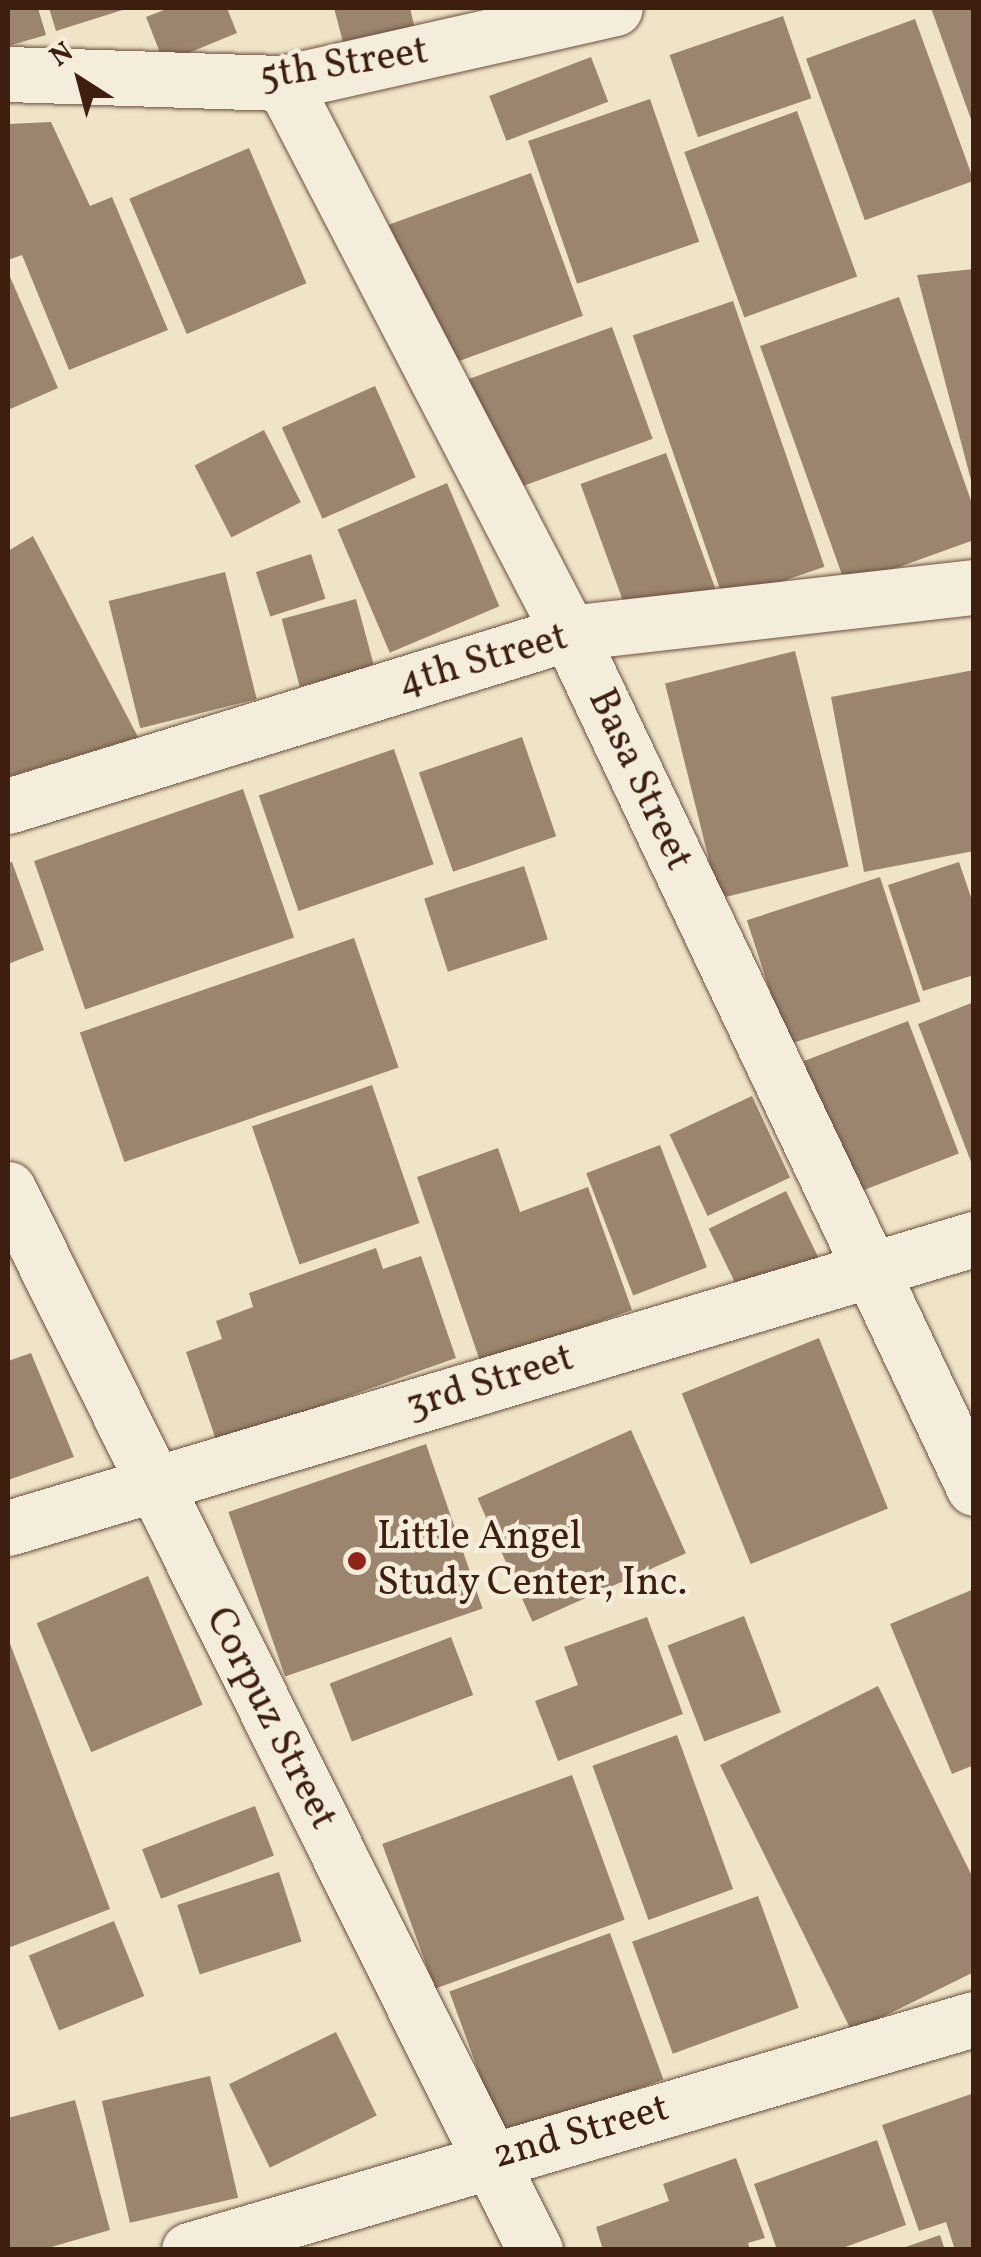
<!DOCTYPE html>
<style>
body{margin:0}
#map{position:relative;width:981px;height:2257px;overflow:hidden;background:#f0e4c8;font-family:Vollkorn,serif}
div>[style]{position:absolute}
.building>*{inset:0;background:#9b856f;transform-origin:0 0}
.roads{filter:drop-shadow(0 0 2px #6a503d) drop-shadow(0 0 2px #6a503d)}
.minor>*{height:55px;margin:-27.5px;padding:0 27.5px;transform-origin:27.5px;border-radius:27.5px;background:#f5eddb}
.tertiary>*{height:55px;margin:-27.5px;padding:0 27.5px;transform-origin:27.5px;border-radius:27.5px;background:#f5eddb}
.dots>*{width:28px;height:28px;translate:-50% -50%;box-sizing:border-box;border:5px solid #f5eddb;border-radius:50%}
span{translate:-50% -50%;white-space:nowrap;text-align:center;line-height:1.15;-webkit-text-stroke:9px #f5eddb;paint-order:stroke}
.street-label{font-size:40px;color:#3e1f0f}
.poi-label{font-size:40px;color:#3e1f0f}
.left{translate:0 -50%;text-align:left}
.frame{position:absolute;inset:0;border:10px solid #3e1f0f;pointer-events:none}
.north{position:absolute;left:30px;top:30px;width:100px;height:100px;-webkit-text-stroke:8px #f5eddb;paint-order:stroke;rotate:324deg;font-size:28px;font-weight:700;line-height:40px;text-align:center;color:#3e1f0f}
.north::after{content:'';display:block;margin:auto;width:35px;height:45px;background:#3e1f0f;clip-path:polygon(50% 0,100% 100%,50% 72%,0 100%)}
</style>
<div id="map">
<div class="building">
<i style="clip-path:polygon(8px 8px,38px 8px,46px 35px,8px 46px)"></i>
<i style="clip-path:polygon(49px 8px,129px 8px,56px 31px)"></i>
<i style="clip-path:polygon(169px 8px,227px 8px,237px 33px,164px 63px,146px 17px)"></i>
<i style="clip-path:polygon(334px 8px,410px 8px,415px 29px,344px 46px)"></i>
<i style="clip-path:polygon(931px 8px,974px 8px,974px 125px,973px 125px)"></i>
<i style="left:783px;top:16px;width:87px;height:120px;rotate:71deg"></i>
<i style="left:915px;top:19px;width:172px;height:116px;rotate:70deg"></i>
<i style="left:591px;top:57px;width:48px;height:109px;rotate:69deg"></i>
<i style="left:650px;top:99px;width:151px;height:129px;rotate:71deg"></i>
<i style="left:797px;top:111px;width:176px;height:120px;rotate:70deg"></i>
<i style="clip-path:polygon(51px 122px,90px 206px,112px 197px,168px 330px,69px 370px,22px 255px,8px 260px,8px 124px)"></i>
<i style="left:249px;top:148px;width:147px;height:130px;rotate:67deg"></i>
<i style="left:531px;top:173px;width:152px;height:153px;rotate:70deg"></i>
<i style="clip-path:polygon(974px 269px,974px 484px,972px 484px,917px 275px)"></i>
<i style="clip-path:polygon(8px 272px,58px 388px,8px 410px)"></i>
<i style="clip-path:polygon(899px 297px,974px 509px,974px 540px,846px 586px,760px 346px)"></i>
<i style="left:733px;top:301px;width:281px;height:106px;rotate:71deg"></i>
<i style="left:612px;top:327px;width:119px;height:161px;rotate:70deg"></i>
<i style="left:375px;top:386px;width:100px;height:102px;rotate:66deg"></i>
<i style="left:264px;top:430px;width:81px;height:78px;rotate:63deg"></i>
<i style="left:666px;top:453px;width:146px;height:91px;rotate:70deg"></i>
<i style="left:447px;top:483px;width:134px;height:119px;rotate:67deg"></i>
<i style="clip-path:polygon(33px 536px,138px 737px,8px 777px,8px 551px)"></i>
<i style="left:311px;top:554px;width:47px;height:58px;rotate:72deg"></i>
<i style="left:225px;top:572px;width:131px;height:120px;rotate:76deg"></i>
<i style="left:356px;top:599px;width:70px;height:77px;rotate:75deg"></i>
<i style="left:795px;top:651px;width:222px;height:134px;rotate:76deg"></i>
<i style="clip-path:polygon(974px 670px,974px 851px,864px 872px,831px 697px)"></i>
<i style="left:522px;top:737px;width:105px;height:109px;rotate:71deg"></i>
<i style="left:394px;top:749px;width:122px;height:143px;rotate:71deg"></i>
<i style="left:243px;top:789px;width:157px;height:221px;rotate:71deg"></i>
<i style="clip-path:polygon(12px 862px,44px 950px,8px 964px,8px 863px)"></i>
<i style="clip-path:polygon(959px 862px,974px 906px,974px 975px,923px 991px,888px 885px)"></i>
<i style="left:524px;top:866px;width:77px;height:105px;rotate:72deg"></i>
<i style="left:880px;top:877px;width:131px;height:140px;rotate:72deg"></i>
<i style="left:354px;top:938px;width:137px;height:290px;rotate:71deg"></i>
<i style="clip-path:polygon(974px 1002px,974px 1167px,973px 1167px,918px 1024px)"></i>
<i style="left:908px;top:1021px;width:142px;height:112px;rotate:69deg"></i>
<i style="left:372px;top:1085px;width:146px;height:127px;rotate:71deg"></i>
<i style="left:752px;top:1096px;width:90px;height:91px;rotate:65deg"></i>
<i style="left:660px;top:1145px;width:131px;height:79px;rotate:69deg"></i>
<i style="clip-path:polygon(498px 1148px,520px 1212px,588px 1187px,632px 1310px,481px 1364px,417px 1177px)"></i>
<i style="left:786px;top:1191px;width:80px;height:86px;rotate:64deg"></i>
<i style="clip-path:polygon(376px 1248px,383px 1269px,421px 1256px,456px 1358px,217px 1443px,186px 1352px,222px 1339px,216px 1321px,253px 1307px,249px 1293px)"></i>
<i style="left:819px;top:1338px;width:184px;height:148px;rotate:68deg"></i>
<i style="clip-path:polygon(31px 1353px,74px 1457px,8px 1480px,8px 1361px)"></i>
<i style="left:631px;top:1430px;width:135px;height:168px;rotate:66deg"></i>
<i style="left:426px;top:1444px;width:174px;height:209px;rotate:71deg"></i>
<i style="left:148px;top:1576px;width:140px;height:121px;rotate:67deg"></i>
<i style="clip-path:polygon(974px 1589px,974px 1765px,952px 1774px,890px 1624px)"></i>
<i style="left:744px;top:1616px;width:103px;height:82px;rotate:69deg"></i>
<i style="clip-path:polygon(647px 1617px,683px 1714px,558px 1761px,535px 1701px,578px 1685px,564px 1647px)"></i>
<i style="left:451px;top:1637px;width:62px;height:130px;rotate:69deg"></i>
<i style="clip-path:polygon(8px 1638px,110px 1909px,8px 1948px)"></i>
<i style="clip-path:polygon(878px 1686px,974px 1880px,974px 1972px,852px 2032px,720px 1765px)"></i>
<i style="left:677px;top:1735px;width:164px;height:90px;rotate:70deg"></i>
<i style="left:572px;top:1775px;width:154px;height:202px;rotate:70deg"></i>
<i style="left:255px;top:1806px;width:53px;height:121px;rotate:69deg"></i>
<i style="left:279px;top:1872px;width:73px;height:107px;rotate:72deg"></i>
<i style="left:758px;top:1896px;width:119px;height:134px;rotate:70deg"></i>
<i style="left:114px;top:1921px;width:81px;height:92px;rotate:68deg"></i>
<i style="left:610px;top:1933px;width:156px;height:171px;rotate:70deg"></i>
<i style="left:336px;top:2032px;width:93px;height:119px;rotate:64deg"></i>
<i style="left:210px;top:2076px;width:125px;height:111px;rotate:77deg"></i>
<i style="clip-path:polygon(974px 2093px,974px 2250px,955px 2250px,946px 2222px,919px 2231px,882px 2125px)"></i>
<i style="clip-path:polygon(75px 2100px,110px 2230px,41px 2250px,8px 2250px,8px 2118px)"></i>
<i style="clip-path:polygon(877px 2140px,906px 2225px,837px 2250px,777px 2250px,754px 2184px)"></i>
<i style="clip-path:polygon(736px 2158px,765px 2238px,748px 2243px,750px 2250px,603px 2250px,596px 2227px,669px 2201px,663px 2184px)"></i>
<i style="clip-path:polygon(940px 2235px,945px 2250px,901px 2250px,900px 2249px)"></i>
</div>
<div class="roads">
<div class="minor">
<i style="left:8px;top:74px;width:275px;rotate:1.9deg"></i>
<i style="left:283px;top:83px;width:340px;rotate:-12.7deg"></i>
<i style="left:283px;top:83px;width:620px;rotate:62.53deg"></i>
<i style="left:569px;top:633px;width:946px;rotate:64.65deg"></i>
<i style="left:8px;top:806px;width:587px;rotate:-17.14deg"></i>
<i style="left:569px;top:633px;width:408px;rotate:-6.5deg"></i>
<i style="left:8px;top:1528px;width:1008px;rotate:-16.66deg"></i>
<i style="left:189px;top:2250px;width:818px;rotate:-16.4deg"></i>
</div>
<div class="tertiary">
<i style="left:8px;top:1189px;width:1185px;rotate:63.59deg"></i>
</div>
</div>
<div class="dots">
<i style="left:357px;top:1561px;background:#8f2418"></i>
</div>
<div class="street-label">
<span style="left:344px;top:65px;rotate:-9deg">5th Street</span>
<span style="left:483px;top:661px;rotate:-16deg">4th Street</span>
<span style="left:639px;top:780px;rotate:65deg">Basa Street</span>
<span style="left:490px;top:1383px;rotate:-17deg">3rd Street</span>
<span style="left:270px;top:1719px;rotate:63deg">Corpuz Street</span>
<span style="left:581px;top:2133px;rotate:-16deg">2nd Street</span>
</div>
<div class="poi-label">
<span class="left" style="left:377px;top:1561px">Little Angel<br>Study Center, Inc.</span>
</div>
<div class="frame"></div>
<div class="north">N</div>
</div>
